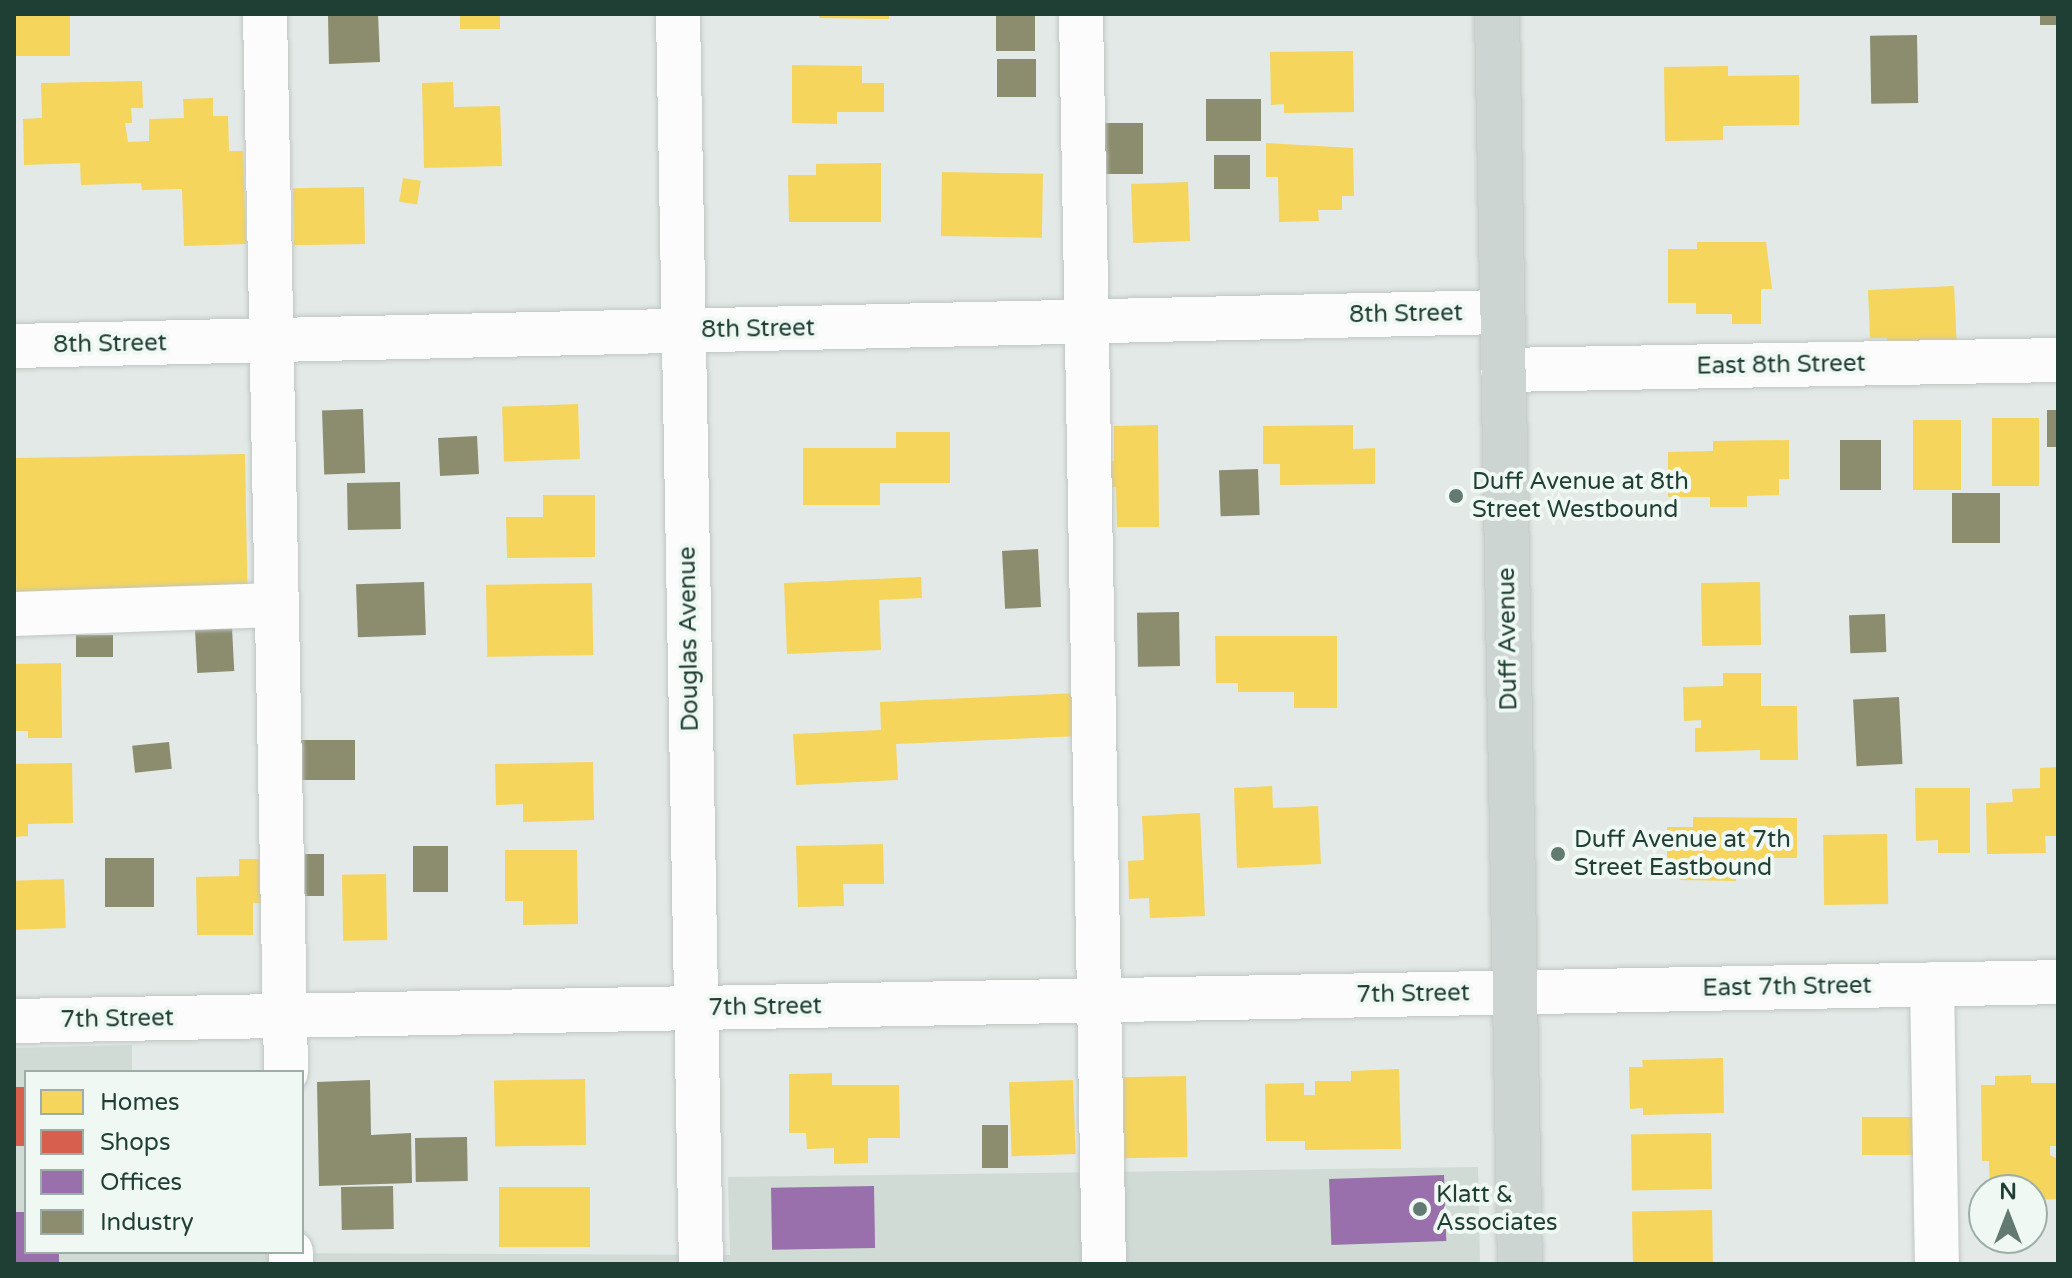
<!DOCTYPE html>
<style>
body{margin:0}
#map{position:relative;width:2072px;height:1278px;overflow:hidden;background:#e2e9e6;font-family:"Varela Round",sans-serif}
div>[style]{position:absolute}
.built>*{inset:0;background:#d0dbd6}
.homes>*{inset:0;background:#f6d55c;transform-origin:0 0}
.shops>*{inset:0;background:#d6604d;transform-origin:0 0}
.offices>*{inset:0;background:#9970ab;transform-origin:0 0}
.industry>*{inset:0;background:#8c8c6e;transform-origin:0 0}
.roads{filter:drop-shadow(0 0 2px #bfc6c3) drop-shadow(0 0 2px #bfc6c3)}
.minor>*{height:44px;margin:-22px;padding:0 22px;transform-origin:22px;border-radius:22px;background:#fbfcfb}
.major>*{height:44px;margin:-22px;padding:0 22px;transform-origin:22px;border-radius:22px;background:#ccd5d2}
.dots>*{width:22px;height:22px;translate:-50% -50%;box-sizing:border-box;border:4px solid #f0f8f4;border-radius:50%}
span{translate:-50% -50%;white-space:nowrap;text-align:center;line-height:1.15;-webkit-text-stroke:8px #f0f8f4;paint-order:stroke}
.street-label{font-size:24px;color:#1f3e34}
.poi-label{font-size:24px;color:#1f3e34}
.left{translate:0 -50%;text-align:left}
.frame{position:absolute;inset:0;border:16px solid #1f3e34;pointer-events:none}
.legend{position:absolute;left:24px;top:1070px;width:280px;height:184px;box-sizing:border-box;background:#f0f8f4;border:2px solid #9caea7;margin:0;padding:10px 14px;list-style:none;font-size:24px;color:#1f3e34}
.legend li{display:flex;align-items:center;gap:16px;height:40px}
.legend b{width:40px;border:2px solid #9caea7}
.north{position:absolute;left:1968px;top:1174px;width:80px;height:80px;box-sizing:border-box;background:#f0f8f4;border:2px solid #9caea7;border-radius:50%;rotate:0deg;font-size:22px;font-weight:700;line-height:32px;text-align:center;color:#1f3e34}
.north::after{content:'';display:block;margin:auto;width:28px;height:36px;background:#637a72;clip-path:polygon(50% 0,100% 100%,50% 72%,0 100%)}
</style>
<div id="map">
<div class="built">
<i style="clip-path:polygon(132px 1045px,132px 1072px,26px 1072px,26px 1252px,730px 1255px,728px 1177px,1478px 1167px,1480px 1264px,14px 1264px,14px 1048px)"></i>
</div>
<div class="homes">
<i style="left:14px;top:14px;width:56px;height:42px"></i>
<i style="left:460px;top:14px;width:40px;height:15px"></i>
<i style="clip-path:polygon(819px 14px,889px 14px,889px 19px,819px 18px)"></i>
<i style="clip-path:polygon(1353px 51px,1354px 112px,1284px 113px,1284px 104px,1271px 105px,1270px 52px)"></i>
<i style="clip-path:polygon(792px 65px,862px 66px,862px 83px,884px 83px,884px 112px,837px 112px,837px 124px,792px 123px)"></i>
<i style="clip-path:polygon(1728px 66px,1728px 76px,1799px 75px,1799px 125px,1723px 126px,1723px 140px,1665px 141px,1664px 67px)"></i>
<i style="clip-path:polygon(142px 81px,143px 108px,131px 108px,132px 123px,125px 123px,128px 142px,149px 141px,149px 119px,184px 118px,183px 99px,213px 98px,213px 116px,228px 116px,229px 151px,243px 151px,246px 244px,184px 246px,182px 189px,142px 190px,141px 183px,81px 185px,80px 163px,24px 165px,23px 119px,42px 118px,41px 83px)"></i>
<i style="clip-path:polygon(453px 82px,454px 107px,500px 106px,502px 166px,424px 168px,422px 83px)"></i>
<i style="clip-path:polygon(1266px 143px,1353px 148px,1354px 196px,1342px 196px,1342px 210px,1318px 210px,1319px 221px,1279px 222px,1278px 177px,1266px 177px)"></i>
<i style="clip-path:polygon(881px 163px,881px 222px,789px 222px,788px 175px,816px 175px,816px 164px)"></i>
<i style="left:942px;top:172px;width:101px;height:64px;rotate:1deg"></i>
<i style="left:403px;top:178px;width:18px;height:24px;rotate:9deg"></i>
<i style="left:1188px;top:182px;width:59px;height:57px;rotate:88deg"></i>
<i style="left:364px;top:187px;width:57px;height:71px;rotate:89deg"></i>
<i style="clip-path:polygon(1697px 242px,1766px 242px,1772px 289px,1761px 289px,1761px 324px,1732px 324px,1732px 314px,1696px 314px,1696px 303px,1668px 303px,1668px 249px,1697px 249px)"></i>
<i style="clip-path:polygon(1954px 286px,1957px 350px,1887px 352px,1887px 338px,1870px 338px,1868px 290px)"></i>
<i style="left:578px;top:404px;width:55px;height:76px;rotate:88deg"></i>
<i style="left:2039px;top:418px;width:68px;height:47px;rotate:90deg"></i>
<i style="left:1913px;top:420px;width:48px;height:70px"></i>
<i style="clip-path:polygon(1158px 425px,1159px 527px,1117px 527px,1116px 487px,1103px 487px,1103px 461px,1114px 461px,1114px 426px)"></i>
<i style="clip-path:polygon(1353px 425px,1353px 449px,1375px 448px,1375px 484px,1280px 485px,1280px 464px,1263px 464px,1263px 426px)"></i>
<i style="clip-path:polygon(896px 432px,950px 432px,950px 483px,880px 483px,880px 505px,803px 505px,803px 448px,896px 448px)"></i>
<i style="clip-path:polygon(1789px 440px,1789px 479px,1779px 479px,1779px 495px,1747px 496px,1747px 507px,1710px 507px,1710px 497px,1668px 497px,1668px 452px,1713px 451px,1713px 441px)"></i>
<i style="left:245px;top:454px;width:139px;height:231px;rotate:89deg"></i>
<i style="clip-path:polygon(543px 495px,595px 495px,595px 557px,507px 558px,506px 517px,543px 517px)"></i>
<i style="clip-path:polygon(921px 577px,922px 598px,879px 600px,881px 650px,787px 654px,784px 583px)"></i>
<i style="left:1760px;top:582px;width:63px;height:59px;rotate:89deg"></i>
<i style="left:592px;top:583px;width:72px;height:106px;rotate:89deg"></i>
<i style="clip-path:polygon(1215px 636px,1337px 636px,1337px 708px,1294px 708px,1294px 692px,1238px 692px,1238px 683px,1216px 683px)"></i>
<i style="clip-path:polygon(61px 663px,62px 738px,28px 738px,28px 731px,14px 731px,14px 664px)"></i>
<i style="clip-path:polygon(1723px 673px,1761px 673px,1761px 706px,1797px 706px,1798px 760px,1760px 760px,1760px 750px,1695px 752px,1695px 728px,1701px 728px,1701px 720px,1684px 721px,1683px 687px,1723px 686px)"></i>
<i style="clip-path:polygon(1078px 693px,1080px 736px,896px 744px,898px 780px,796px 785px,793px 734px,881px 730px,880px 702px)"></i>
<i style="clip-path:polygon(593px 762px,594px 820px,523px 822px,523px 804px,496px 805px,495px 764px)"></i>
<i style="clip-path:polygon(72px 763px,73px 823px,28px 824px,28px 836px,14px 837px,14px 764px)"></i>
<i style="clip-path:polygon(2058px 767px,2058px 836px,2045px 836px,2046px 853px,1987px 854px,1986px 803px,2013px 802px,2012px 789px,2040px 788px,2040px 768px)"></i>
<i style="clip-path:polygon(1272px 786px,1273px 808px,1318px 806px,1321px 864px,1237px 868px,1234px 788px)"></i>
<i style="clip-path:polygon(1915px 788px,1970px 788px,1970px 853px,1938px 853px,1938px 840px,1916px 841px)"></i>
<i style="clip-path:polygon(1200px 813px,1205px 916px,1150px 918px,1149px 898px,1129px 899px,1128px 861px,1144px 860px,1142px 816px)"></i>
<i style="clip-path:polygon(1693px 817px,1797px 818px,1797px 858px,1771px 858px,1770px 868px,1736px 868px,1736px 881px,1681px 880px,1667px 864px,1667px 827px,1693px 827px)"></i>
<i style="left:1887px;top:834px;width:70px;height:64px;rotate:89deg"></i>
<i style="clip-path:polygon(883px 844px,884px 884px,843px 884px,844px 906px,798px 907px,796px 846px)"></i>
<i style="clip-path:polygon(505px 850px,577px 850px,578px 924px,523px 925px,523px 901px,505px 901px)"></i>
<i style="clip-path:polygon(239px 859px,272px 859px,272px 903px,253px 903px,253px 935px,197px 935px,196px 877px,239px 876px)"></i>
<i style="left:386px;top:874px;width:66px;height:44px;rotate:89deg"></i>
<i style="left:64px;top:879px;width:49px;height:50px;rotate:88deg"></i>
<i style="clip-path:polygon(1723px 1058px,1724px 1113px,1643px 1115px,1643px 1108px,1630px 1109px,1629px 1067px,1643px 1067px,1642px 1060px)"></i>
<i style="clip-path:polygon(1399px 1069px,1401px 1149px,1305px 1150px,1305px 1141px,1266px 1141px,1265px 1084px,1304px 1083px,1304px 1095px,1315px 1095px,1315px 1081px,1351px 1081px,1351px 1071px)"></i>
<i style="clip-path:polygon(832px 1073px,832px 1085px,899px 1085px,900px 1138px,868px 1138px,868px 1163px,834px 1164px,834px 1148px,807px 1149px,806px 1133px,789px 1133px,789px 1074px)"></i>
<i style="clip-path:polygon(2031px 1075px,2031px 1083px,2058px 1083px,2058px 1146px,2050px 1146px,2050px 1155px,2058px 1159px,2058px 1199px,2032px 1200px,2032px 1190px,1990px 1190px,1989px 1161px,1982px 1161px,1981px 1085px,1995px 1085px,1995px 1076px)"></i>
<i style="left:1186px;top:1076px;width:81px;height:67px;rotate:89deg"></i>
<i style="left:585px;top:1079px;width:66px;height:91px;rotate:89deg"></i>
<i style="left:1073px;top:1080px;width:74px;height:64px;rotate:88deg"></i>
<i style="left:1862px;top:1117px;width:55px;height:38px"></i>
<i style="left:1711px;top:1133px;width:56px;height:80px;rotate:89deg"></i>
<i style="left:499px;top:1187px;width:91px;height:60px"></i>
<i style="left:1712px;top:1210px;width:54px;height:80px;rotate:89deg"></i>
</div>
<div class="shops">
<i style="left:26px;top:1087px;width:59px;height:12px;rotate:90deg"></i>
</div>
<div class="offices">
<i style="left:1444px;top:1175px;width:66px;height:115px;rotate:88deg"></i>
<i style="left:874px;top:1186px;width:62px;height:103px;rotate:89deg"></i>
<i style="clip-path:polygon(14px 1212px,26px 1212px,26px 1252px,59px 1252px,59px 1264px,14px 1264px)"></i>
</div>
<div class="industry">
<i style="clip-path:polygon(363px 14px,378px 14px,380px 62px,329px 64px,328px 15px)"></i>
<i style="left:996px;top:14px;width:39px;height:37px"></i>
<i style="left:2040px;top:14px;width:18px;height:11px"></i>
<i style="left:1917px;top:35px;width:68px;height:47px;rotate:89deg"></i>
<i style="left:997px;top:59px;width:39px;height:38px"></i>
<i style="left:1261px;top:99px;width:42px;height:55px;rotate:90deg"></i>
<i style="left:1101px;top:123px;width:42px;height:51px"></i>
<i style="left:1214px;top:155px;width:36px;height:34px"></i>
<i style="left:363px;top:409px;width:64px;height:41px;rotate:88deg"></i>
<i style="left:2047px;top:410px;width:11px;height:37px"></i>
<i style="left:477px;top:436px;width:38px;height:39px;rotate:87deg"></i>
<i style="left:1840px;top:440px;width:41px;height:50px"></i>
<i style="left:1258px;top:469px;width:46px;height:39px;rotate:88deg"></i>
<i style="left:400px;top:482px;width:47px;height:53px;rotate:89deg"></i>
<i style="left:1952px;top:493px;width:48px;height:50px"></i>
<i style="left:1038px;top:549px;width:58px;height:36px;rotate:87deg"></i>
<i style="left:424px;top:582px;width:53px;height:68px;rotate:88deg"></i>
<i style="left:1179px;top:612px;width:54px;height:42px;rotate:89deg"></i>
<i style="left:1885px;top:614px;width:38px;height:36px;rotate:88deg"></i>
<i style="left:232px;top:628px;width:43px;height:37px;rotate:87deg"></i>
<i style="left:113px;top:635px;width:22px;height:37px;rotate:90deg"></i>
<i style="left:1899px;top:697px;width:67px;height:46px;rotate:87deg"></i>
<i style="left:296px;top:740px;width:59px;height:40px"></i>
<i style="left:169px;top:742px;width:27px;height:37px;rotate:84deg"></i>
<i style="left:413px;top:846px;width:35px;height:46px"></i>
<i style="left:305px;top:854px;width:19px;height:42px"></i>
<i style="left:105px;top:858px;width:49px;height:49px"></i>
<i style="clip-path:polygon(370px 1080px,371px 1135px,411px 1133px,412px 1183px,319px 1186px,317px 1082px)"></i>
<i style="left:982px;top:1125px;width:26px;height:43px"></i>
<i style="left:467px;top:1137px;width:44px;height:52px;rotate:89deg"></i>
<i style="left:393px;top:1186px;width:43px;height:52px;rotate:89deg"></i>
</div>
<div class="roads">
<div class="minor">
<i style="left:265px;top:14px;width:1058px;rotate:88.86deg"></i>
<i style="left:678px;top:14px;width:1250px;rotate:88.95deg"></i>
<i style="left:1081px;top:14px;width:1250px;rotate:88.95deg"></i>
<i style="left:14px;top:346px;width:1488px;rotate:-1.31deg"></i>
<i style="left:1503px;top:370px;width:555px;rotate:-1.03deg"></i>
<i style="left:14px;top:614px;width:260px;rotate:-2deg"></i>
<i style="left:1932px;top:984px;width:280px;rotate:89deg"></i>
<i style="left:14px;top:1021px;width:2044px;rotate:-1.09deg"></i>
<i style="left:291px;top:1252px;width:12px;rotate:90deg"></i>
</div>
<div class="major">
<i style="left:1497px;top:14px;width:1250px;rotate:88.95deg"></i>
</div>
</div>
<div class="dots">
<i style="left:1456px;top:496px;background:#637a72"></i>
<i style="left:1558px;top:854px;background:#637a72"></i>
<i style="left:1420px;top:1209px;background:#637a72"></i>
</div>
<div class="street-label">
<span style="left:1406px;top:314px;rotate:-1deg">8th Street</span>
<span style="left:758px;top:329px;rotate:-1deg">8th Street</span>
<span style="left:110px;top:344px;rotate:-1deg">8th Street</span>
<span style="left:1781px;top:365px;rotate:-1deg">East 8th Street</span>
<span style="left:689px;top:639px;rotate:-91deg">Douglas Avenue</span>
<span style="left:1508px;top:639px;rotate:-91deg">Duff Avenue</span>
<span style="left:1787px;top:987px;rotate:-1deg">East 7th Street</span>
<span style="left:1413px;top:994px;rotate:-1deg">7th Street</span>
<span style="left:765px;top:1007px;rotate:-1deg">7th Street</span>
<span style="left:117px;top:1019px;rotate:-1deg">7th Street</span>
</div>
<div class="poi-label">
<span class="left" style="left:1472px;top:496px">Duff Avenue at 8th<br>Street Westbound</span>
<span class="left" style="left:1574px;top:854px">Duff Avenue at 7th<br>Street Eastbound</span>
<span class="left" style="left:1436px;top:1209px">Klatt &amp;<br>Associates</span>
</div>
<div class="frame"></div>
<ul class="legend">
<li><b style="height:22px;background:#f6d55c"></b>Homes</li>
<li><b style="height:22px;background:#d6604d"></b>Shops</li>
<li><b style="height:22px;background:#9970ab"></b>Offices</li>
<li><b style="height:22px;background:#8c8c6e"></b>Industry</li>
</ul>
<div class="north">N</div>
</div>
